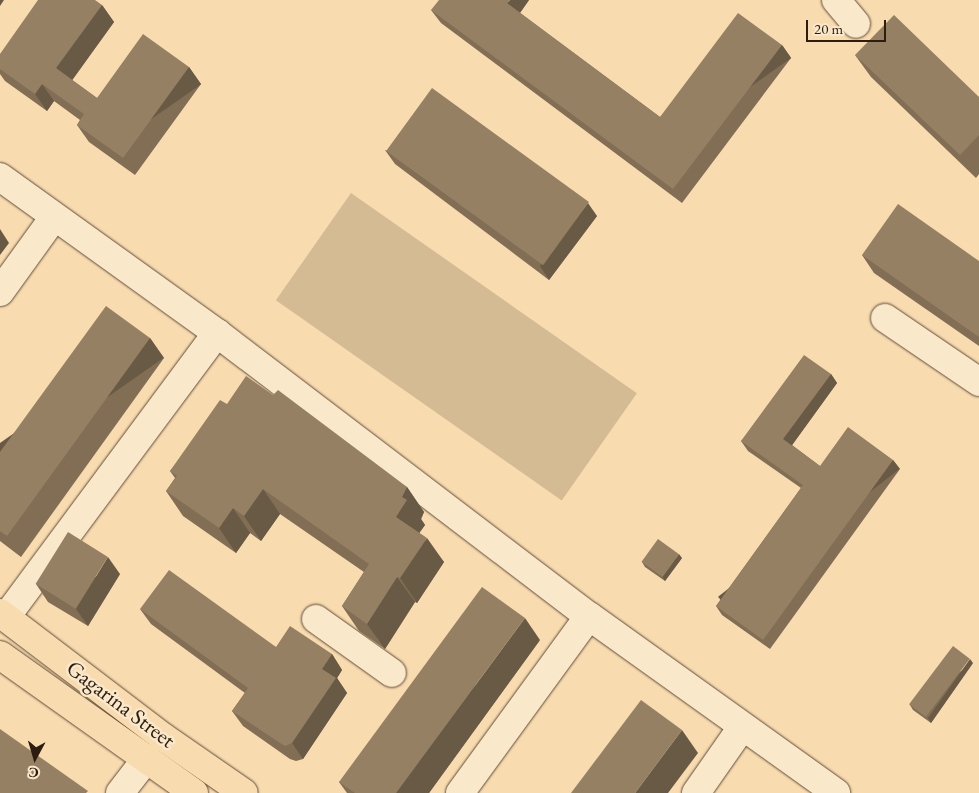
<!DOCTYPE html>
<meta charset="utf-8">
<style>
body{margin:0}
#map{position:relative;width:979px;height:793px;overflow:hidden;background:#f8dbaf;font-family:"EB Garamond",serif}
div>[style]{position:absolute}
.green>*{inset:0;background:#d5bb94;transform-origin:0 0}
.roads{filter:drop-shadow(0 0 1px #5f4c38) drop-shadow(0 0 1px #5f4c38)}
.minor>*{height:28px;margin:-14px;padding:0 14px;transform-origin:14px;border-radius:14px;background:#fae8cb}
.major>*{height:28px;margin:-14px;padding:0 14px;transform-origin:14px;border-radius:14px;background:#f8dbaf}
.wall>*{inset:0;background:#816e55}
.shaded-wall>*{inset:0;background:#695a45;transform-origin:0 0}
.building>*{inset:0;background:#968063;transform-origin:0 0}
span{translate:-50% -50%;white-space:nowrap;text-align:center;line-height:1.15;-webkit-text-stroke:5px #fae8cb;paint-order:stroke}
.street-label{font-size:22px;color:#2c1d10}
.north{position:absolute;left:10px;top:733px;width:50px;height:50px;-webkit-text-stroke:4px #fae8cb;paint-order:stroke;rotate:186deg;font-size:14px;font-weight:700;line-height:20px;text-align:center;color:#2c1d10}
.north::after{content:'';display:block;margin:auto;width:18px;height:22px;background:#2c1d10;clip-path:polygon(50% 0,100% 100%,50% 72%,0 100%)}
.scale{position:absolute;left:806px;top:20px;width:80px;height:22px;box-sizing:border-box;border:2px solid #2c1d10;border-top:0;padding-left:6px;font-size:15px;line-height:18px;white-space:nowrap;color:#2c1d10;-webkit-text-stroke:4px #fae8cb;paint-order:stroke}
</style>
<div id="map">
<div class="green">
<i style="left:351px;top:193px;width:349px;height:131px;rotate:35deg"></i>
</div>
<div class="roads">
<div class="minor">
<i style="left:836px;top:0;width:31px;rotate:50deg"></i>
<i style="left:0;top:177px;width:267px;rotate:35.7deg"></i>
<i style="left:217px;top:333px;width:467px;rotate:37.3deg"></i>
<i style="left:589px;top:616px;width:304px;rotate:35.6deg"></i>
<i style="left:0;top:292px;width:92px;rotate:-54.2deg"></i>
<i style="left:885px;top:318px;width:114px;rotate:34.2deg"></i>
<i style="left:6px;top:617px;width:354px;rotate:-53.4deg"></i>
<i style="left:316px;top:619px;width:93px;rotate:35.4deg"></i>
<i style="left:120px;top:793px;width:44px;rotate:-52.4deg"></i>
<i style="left:460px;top:793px;width:219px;rotate:-53.9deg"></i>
<i style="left:696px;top:793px;width:80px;rotate:-55.1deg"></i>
</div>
<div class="major">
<i style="left:0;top:613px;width:205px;rotate:37.3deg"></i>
<i style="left:163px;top:737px;width:98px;rotate:34.7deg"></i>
<i style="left:0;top:655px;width:238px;rotate:35.4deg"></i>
</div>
</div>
<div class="wall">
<i style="clip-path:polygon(529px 0,520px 13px,660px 117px,782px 45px,791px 58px,682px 203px,441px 23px,431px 10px)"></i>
<i style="clip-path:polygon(102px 5px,114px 22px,72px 80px,97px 98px,189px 67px,201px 84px,135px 175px,89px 142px,77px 125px,80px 120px,54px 101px,47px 111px,5px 81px,0 74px,0 54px)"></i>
<i style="clip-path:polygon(855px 55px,979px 97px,979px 174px,976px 178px,871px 77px)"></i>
<i style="clip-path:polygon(385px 150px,597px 216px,549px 280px,395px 164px)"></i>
<i style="clip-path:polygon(862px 255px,979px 261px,979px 346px,874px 273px)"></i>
<i style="clip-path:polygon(150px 338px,164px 358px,21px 557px,0 541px,0 452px)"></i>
<i style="clip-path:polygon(831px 374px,837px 383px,792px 445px,820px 466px,893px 460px,900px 469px,770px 649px,722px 615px,716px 606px,801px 488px,748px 451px,741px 441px)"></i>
<i style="clip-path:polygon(227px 404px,407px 487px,424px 512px,421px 519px,425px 525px,419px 533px,444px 562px,417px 603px,415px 602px,385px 649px,359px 631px,342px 606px,364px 572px,280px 514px,261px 541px,250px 533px,236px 553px,183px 516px,166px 491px,175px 478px,170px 471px)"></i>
<i style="clip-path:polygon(682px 558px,665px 581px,645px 567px,642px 562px)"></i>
<i style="clip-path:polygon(120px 574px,88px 626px,48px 602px,36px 584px)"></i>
<i style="clip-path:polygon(140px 609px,276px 647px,332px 654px,342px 670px,337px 678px,347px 693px,303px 759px,296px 761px,290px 759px,243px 726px,232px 711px,245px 693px,151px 624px)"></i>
<i style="clip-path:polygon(540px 640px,429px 793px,347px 793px,339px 782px)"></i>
<i style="clip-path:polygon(973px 663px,931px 723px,913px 710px,910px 705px)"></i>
</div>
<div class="shaded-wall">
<i style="clip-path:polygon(0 0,4px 0,0 6px)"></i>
<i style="clip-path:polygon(510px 0,529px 0,517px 17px,507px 3px)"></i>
<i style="clip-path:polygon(102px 5px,114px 22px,68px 86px,56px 68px)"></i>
<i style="left:782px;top:45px;width:16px;height:181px;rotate:55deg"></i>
<i style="left:189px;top:67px;width:21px;height:112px;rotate:55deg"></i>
<i style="clip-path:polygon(42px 84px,54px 101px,47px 111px,35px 94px)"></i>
<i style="clip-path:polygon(588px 203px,597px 216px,549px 280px,540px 266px)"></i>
<i style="clip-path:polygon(0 229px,9px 243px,0 255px)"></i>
<i style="left:150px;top:338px;width:24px;height:244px;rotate:55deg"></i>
<i style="clip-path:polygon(831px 374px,837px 383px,790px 448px,783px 439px)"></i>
<i style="left:893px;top:460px;width:11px;height:222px;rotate:52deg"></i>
<i style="clip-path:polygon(407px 487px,424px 512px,421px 519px,425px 525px,413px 542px,396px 517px,402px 497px)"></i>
<i style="clip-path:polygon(263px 489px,280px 514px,261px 541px,244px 516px)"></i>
<i style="clip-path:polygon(233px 508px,250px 533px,236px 553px,219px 528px)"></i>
<i style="clip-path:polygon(427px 538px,444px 562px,417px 603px,400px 578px)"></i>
<i style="clip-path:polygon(679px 554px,682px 558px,665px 581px,662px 576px)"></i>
<i style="clip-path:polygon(108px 557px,120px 574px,88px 626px,76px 609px)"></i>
<i style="clip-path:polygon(397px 577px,415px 602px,385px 649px,367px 624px)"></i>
<i style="clip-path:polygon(525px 618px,540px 640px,429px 793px,396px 793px)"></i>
<i style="clip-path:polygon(332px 654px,342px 670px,337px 678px,347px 693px,303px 759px,292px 743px,322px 669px)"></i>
<i style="clip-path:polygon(970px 659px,973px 663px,931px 723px,928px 718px)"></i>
<i style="clip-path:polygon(682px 730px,698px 753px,668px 793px,635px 793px)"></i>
</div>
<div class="building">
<i style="clip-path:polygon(38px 0,95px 0,102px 5px,56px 68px,97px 98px,143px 34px,189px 67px,123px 158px,77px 125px,84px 114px,42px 84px,35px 94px,0 69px,0 54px)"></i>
<i style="clip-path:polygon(439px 0,510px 0,507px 3px,660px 117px,738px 13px,782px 45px,673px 189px,431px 10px)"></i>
<i style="clip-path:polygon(894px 15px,979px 97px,979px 135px,960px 155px,855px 55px)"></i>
<i style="left:432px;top:88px;width:194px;height:78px;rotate:36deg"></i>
<i style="clip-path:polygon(898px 204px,979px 261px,979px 337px,862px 255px)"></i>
<i style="clip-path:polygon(106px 306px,150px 338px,7px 536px,0 531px,0 452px)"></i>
<i style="clip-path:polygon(804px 355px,831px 374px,783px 439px,820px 466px,848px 427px,893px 460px,763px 640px,716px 606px,803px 485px,741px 441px)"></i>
<i style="clip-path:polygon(246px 376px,273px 395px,278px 390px,407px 487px,402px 497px,407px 500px,396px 517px,427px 538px,400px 578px,397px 577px,367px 624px,342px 606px,369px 564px,263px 489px,244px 516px,233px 508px,219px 528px,166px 491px,177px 476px,170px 471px,220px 400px,227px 404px)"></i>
<i style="left:68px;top:532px;width:47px;height:61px;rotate:32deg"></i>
<i style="left:658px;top:539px;width:26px;height:28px;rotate:36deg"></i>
<i style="clip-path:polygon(169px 570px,276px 647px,290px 626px,332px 654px,322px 669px,336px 678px,292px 743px,285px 746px,280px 743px,232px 711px,248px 688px,140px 609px)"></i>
<i style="clip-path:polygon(482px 587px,525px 618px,396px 793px,355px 793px,339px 782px)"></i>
<i style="left:953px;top:646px;width:21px;height:73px;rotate:37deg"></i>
<i style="clip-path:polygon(641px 700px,682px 730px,635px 793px,571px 793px)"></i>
<i style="clip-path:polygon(0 729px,88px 791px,86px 793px,0 793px)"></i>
</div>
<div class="street-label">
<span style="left:121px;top:704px;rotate:37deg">Gagarina Street</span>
</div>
<div class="north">С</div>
<div class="scale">20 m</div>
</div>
